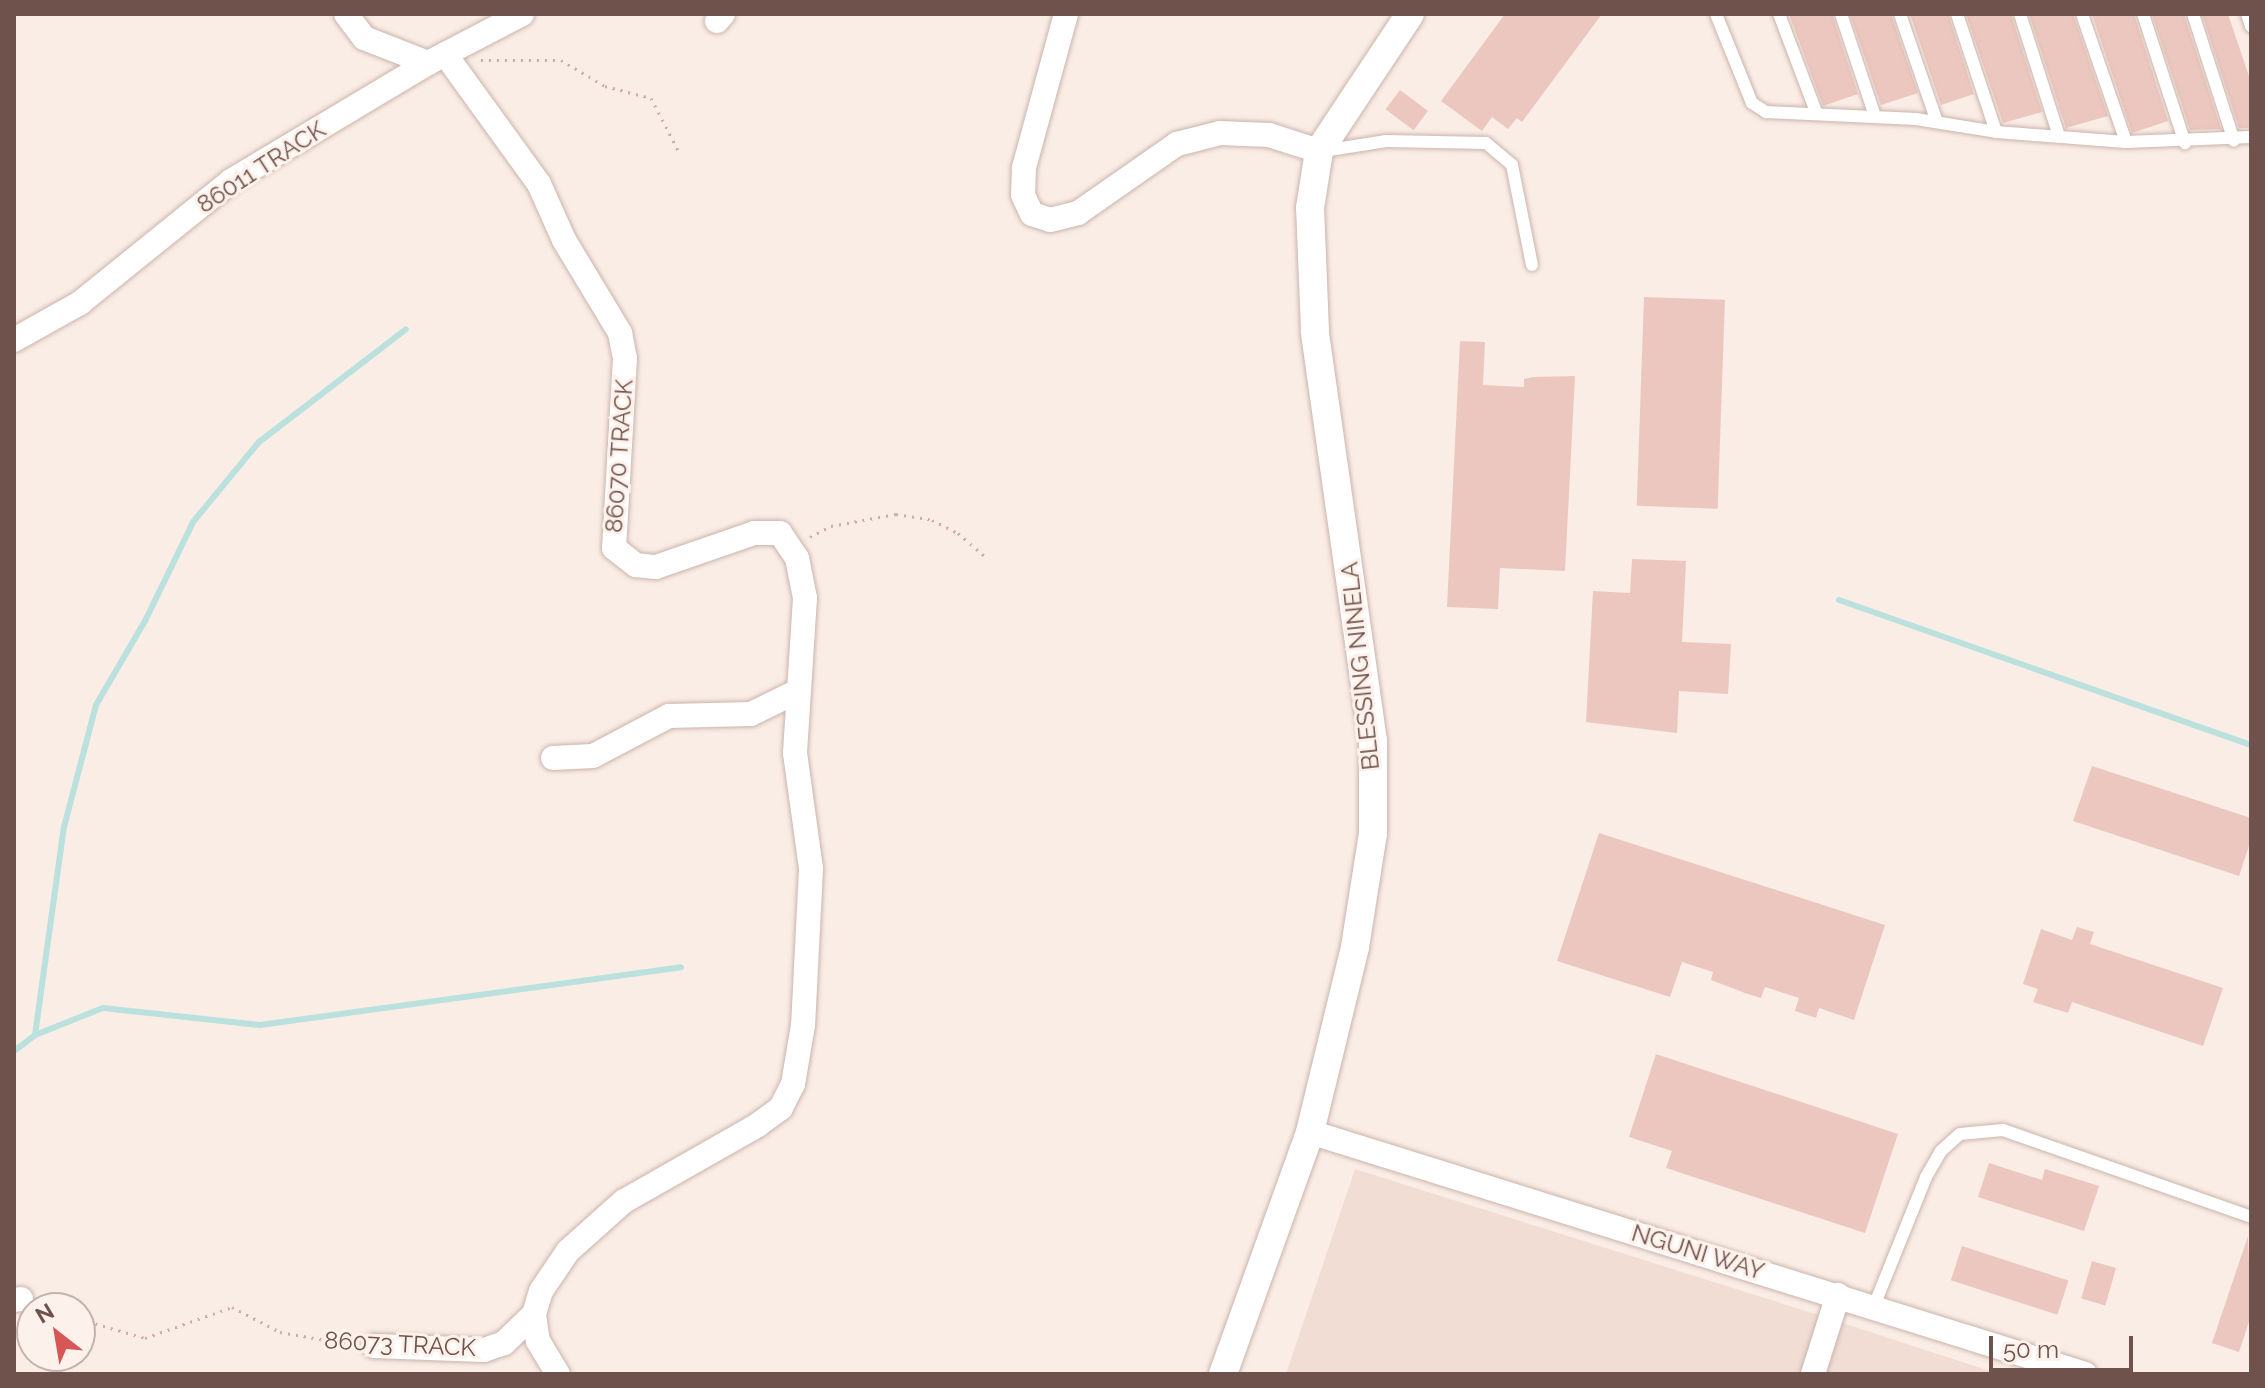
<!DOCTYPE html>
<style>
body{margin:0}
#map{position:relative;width:2265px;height:1388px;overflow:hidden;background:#faede5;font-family:Raleway,sans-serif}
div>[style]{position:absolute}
.residential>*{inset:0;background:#f1ddd4}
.stream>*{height:6px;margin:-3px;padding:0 3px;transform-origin:3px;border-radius:3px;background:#bbe1de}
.building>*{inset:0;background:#ecc7bf;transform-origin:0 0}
.path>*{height:3px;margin-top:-1.5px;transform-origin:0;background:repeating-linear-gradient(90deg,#d1aba3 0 2px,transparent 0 8px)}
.roads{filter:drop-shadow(0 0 2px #cab4ac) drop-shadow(0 0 2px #cab4ac)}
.service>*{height:12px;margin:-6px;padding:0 6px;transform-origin:6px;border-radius:6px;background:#fff}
.minor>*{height:24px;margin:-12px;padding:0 12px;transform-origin:12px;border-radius:12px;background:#fff}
.tertiary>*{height:28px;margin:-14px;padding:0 14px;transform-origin:14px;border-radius:14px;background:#fff}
span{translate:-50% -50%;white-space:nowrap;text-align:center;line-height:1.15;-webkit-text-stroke:6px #fdf2eb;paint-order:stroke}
.street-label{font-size:24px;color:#70524d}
.frame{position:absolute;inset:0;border:16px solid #70524d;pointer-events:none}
.north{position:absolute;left:16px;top:1292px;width:80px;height:80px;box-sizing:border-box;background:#fdf2eb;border:2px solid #c5b2ac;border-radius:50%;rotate:329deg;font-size:22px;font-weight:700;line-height:32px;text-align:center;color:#70524d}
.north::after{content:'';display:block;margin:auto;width:28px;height:36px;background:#d75756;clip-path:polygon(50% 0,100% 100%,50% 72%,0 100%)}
.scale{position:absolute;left:1989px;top:1336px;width:144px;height:36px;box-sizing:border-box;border:4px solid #70524d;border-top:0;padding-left:10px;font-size:24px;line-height:28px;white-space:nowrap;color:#70524d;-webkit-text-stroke:6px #fdf2eb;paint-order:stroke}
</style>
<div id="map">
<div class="residential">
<i style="clip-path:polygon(1355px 1169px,1809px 1312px,1999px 1374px,1286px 1374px)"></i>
</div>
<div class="stream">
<i style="left:1839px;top:600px;width:437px;rotate:19.4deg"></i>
<i style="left:35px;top:1035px;width:210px;rotate:-82.1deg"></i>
<i style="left:64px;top:827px;width:126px;rotate:-75.3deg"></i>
<i style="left:96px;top:705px;width:99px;rotate:-59.8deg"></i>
<i style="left:146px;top:619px;width:108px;rotate:-64.1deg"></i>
<i style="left:193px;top:522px;width:104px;rotate:-50.5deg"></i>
<i style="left:259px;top:442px;width:185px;rotate:-37.5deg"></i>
<i style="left:14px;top:1051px;width:26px;rotate:-37deg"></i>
<i style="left:35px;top:1035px;width:73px;rotate:-21.7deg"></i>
<i style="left:103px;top:1008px;width:158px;rotate:6.2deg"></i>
<i style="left:260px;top:1025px;width:425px;rotate:-7.8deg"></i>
</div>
<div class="building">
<i style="clip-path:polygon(1505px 14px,1602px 14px,1522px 122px,1517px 118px,1508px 129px,1492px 117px,1482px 131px,1441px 101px)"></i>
<i style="clip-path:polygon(1789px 14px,1832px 14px,1858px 94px,1823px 106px)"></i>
<i style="clip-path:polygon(1850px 14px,1891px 14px,1918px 93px,1881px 105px)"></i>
<i style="clip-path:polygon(1910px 14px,1948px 14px,1974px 94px,1941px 105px)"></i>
<i style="clip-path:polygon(1966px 14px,2011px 14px,2042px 112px,2003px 123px)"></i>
<i style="clip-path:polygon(2029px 14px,2073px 14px,2108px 116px,2066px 128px)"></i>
<i style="clip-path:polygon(2092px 14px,2134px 14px,2168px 121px,2132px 133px)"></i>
<i style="clip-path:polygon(2152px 14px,2184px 14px,2221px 129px,2190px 130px)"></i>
<i style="clip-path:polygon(2202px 14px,2228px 14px,2251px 82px,2251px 128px,2239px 128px)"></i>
<i style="left:1400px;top:90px;width:35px;height:24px;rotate:37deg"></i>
<i style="left:1644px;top:297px;width:81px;height:209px;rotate:2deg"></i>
<i style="clip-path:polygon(1460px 341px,1485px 342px,1483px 385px,1524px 387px,1524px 379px,1533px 377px,1575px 376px,1565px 571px,1500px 568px,1498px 609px,1447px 607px)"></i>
<i style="clip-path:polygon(1632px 559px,1686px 561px,1682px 642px,1731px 644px,1728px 694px,1679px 691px,1677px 733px,1586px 722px,1593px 591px,1630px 593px)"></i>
<i style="clip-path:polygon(2092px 766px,2251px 818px,2251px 840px,2239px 876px,2073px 821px)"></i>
<i style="clip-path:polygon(1599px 833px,1885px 925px,1854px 1020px,1819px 1008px,1816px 1018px,1795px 1011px,1799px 998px,1765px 987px,1761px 998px,1745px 993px,1711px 980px,1713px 972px,1682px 962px,1670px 997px,1557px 961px)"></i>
<i style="clip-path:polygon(2077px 927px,2094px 932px,2090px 944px,2223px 988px,2203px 1046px,2072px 1002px,2068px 1013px,2033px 1002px,2038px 989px,2023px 984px,2041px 929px,2072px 940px)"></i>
<i style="clip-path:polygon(1656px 1054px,1898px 1134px,1865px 1233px,1666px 1168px,1672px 1151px,1629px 1137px)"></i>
<i style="clip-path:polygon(1989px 1163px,2042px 1180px,2045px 1169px,2099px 1186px,2084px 1231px,1978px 1197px)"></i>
<i style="clip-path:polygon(2248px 1236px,2251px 1316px,2239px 1352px,2212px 1343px)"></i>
<i style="left:1962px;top:1246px;width:112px;height:36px;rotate:18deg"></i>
<i style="left:2092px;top:1261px;width:25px;height:39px;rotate:16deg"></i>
</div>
<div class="path">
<i style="left:481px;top:60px;width:80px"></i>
<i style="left:561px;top:60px;width:51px;rotate:30.6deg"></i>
<i style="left:605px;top:86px;width:48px;rotate:14.6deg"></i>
<i style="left:651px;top:98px;width:59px;rotate:62.6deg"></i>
<i style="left:810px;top:537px;width:24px;rotate:-28deg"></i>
<i style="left:831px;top:526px;width:66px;rotate:-10.5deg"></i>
<i style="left:896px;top:514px;width:36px;rotate:9deg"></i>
<i style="left:932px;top:520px;width:29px;rotate:27deg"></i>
<i style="left:958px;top:533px;width:38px;rotate:41deg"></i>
<i style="left:80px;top:1319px;width:68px;rotate:16.3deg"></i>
<i style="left:145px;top:1338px;width:92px;rotate:-19.6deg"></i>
<i style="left:232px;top:1307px;width:54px;rotate:27.5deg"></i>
<i style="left:280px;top:1332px;width:75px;rotate:10deg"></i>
</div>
<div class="roads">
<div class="service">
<i style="left:1716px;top:14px;width:96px;rotate:68deg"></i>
<i style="left:1752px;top:103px;width:17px;rotate:33deg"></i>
<i style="left:1766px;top:112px;width:150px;rotate:2.7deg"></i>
<i style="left:1916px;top:119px;width:81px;rotate:9.2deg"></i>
<i style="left:1996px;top:132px;width:130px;rotate:4.4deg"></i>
<i style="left:2126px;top:142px;width:125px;rotate:-2.3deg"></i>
<i style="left:1779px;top:14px;width:105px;rotate:69.3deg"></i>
<i style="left:1841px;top:14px;width:108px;rotate:71.6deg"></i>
<i style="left:1900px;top:14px;width:114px;rotate:71.1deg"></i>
<i style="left:1957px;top:14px;width:124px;rotate:71.7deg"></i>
<i style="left:2020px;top:14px;width:128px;rotate:72.3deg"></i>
<i style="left:2082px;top:14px;width:135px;rotate:71deg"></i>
<i style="left:2143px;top:14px;width:136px;rotate:72deg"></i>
<i style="left:2193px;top:14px;width:133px;rotate:72.1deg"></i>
<i style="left:2247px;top:14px;width:13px;rotate:72deg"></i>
<i style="left:1323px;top:151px;width:64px;rotate:-9deg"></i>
<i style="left:1386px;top:141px;width:100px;rotate:1.1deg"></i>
<i style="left:1486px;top:143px;width:34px;rotate:40deg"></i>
<i style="left:1512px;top:165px;width:102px;rotate:78.7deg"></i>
<i style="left:1874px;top:1306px;width:139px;rotate:-68deg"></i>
<i style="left:1926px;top:1177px;width:30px;rotate:-60deg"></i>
<i style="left:1941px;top:1151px;width:25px;rotate:-42deg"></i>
<i style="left:1960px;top:1134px;width:43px;rotate:-5.3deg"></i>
<i style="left:2003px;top:1130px;width:263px;rotate:19.3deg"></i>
</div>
<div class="minor">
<i style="left:346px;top:14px;width:30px;rotate:53deg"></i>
<i style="left:364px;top:38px;width:69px;rotate:21.3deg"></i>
<i style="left:1066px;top:14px;width:160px;rotate:105.3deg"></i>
<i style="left:1024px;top:168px;width:27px;rotate:92deg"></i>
<i style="left:1023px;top:195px;width:21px;rotate:65deg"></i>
<i style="left:1032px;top:214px;width:19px;rotate:18deg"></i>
<i style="left:1050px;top:220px;width:29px;rotate:-14deg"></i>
<i style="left:1078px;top:213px;width:121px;rotate:-34.9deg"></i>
<i style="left:1177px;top:144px;width:44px;rotate:-14.3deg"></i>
<i style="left:1220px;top:133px;width:49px;rotate:2.3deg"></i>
<i style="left:1269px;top:135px;width:52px;rotate:17.7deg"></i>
<i style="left:717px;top:21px;width:9px;rotate:-49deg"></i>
<i style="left:445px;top:54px;width:160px;rotate:54.1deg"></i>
<i style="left:539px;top:184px;width:61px;rotate:65.9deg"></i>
<i style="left:564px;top:240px;width:109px;rotate:58.9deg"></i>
<i style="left:620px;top:333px;width:25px;rotate:79deg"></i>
<i style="left:625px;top:358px;width:190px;rotate:93.3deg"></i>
<i style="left:614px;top:548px;width:28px;rotate:38deg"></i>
<i style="left:636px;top:565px;width:20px;rotate:6deg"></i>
<i style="left:656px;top:567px;width:104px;rotate:-19.1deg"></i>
<i style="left:754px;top:533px;width:26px"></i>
<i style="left:780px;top:533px;width:30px;rotate:56deg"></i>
<i style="left:797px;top:558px;width:41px;rotate:78.7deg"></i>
<i style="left:805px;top:598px;width:155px;rotate:93.7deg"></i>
<i style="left:795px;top:753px;width:117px;rotate:82.1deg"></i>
<i style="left:811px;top:869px;width:156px;rotate:92.9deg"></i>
<i style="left:803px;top:1025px;width:60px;rotate:99.6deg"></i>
<i style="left:793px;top:1084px;width:27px;rotate:117deg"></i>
<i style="left:781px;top:1108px;width:29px;rotate:144deg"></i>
<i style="left:758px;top:1125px;width:154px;rotate:150.4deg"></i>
<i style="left:624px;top:1201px;width:75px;rotate:138.2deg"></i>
<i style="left:568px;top:1251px;width:48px;rotate:124deg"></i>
<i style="left:541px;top:1291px;width:24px;rotate:107deg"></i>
<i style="left:534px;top:1314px;width:27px;rotate:82deg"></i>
<i style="left:538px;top:1341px;width:39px;rotate:59deg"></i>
<i style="left:14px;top:340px;width:76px;rotate:-29.3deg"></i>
<i style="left:80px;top:303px;width:194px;rotate:-38.9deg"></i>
<i style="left:231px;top:181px;width:230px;rotate:-30.9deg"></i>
<i style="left:428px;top:63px;width:106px;rotate:-27.5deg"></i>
<i style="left:553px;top:758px;width:40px;rotate:-2.9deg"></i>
<i style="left:593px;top:756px;width:86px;rotate:-27.8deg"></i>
<i style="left:669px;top:716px;width:82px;rotate:-1.4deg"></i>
<i style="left:751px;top:714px;width:50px;rotate:-26.1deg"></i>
<i style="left:1310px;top:1132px;width:812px;rotate:17.34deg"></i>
<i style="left:14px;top:1300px;width:7px;rotate:-8deg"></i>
<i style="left:374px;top:1346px;width:110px;rotate:2.1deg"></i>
<i style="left:484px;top:1350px;width:21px;rotate:-19deg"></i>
<i style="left:504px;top:1343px;width:42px;rotate:-44deg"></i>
<i style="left:1813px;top:1374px;width:83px;rotate:-72.4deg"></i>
</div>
<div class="tertiary">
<i style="left:1223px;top:1374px;width:257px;rotate:-70.2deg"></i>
<i style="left:1310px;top:1132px;width:190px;rotate:-76.3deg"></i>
<i style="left:1355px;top:947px;width:115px;rotate:-81deg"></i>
<i style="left:1373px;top:833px;width:92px;rotate:-90deg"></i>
<i style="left:1373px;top:741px;width:414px;rotate:-98.1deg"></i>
<i style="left:1315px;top:331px;width:123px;rotate:-92.3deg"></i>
<i style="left:1310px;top:208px;width:58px;rotate:-81deg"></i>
<i style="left:1319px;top:151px;width:164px;rotate:-56.4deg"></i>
</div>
</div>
<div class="street-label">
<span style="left:261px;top:167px;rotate:-33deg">86011 TRACK</span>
<span style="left:619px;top:456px;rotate:-86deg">86070 TRACK</span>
<span style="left:1360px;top:666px;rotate:-96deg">BLESSING NINELA</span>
<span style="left:1698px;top:1252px;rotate:17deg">NGUNI WAY</span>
<span style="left:400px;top:1344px;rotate:3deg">86073 TRACK</span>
</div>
<div class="frame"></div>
<div class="north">N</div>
<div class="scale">50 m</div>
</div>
